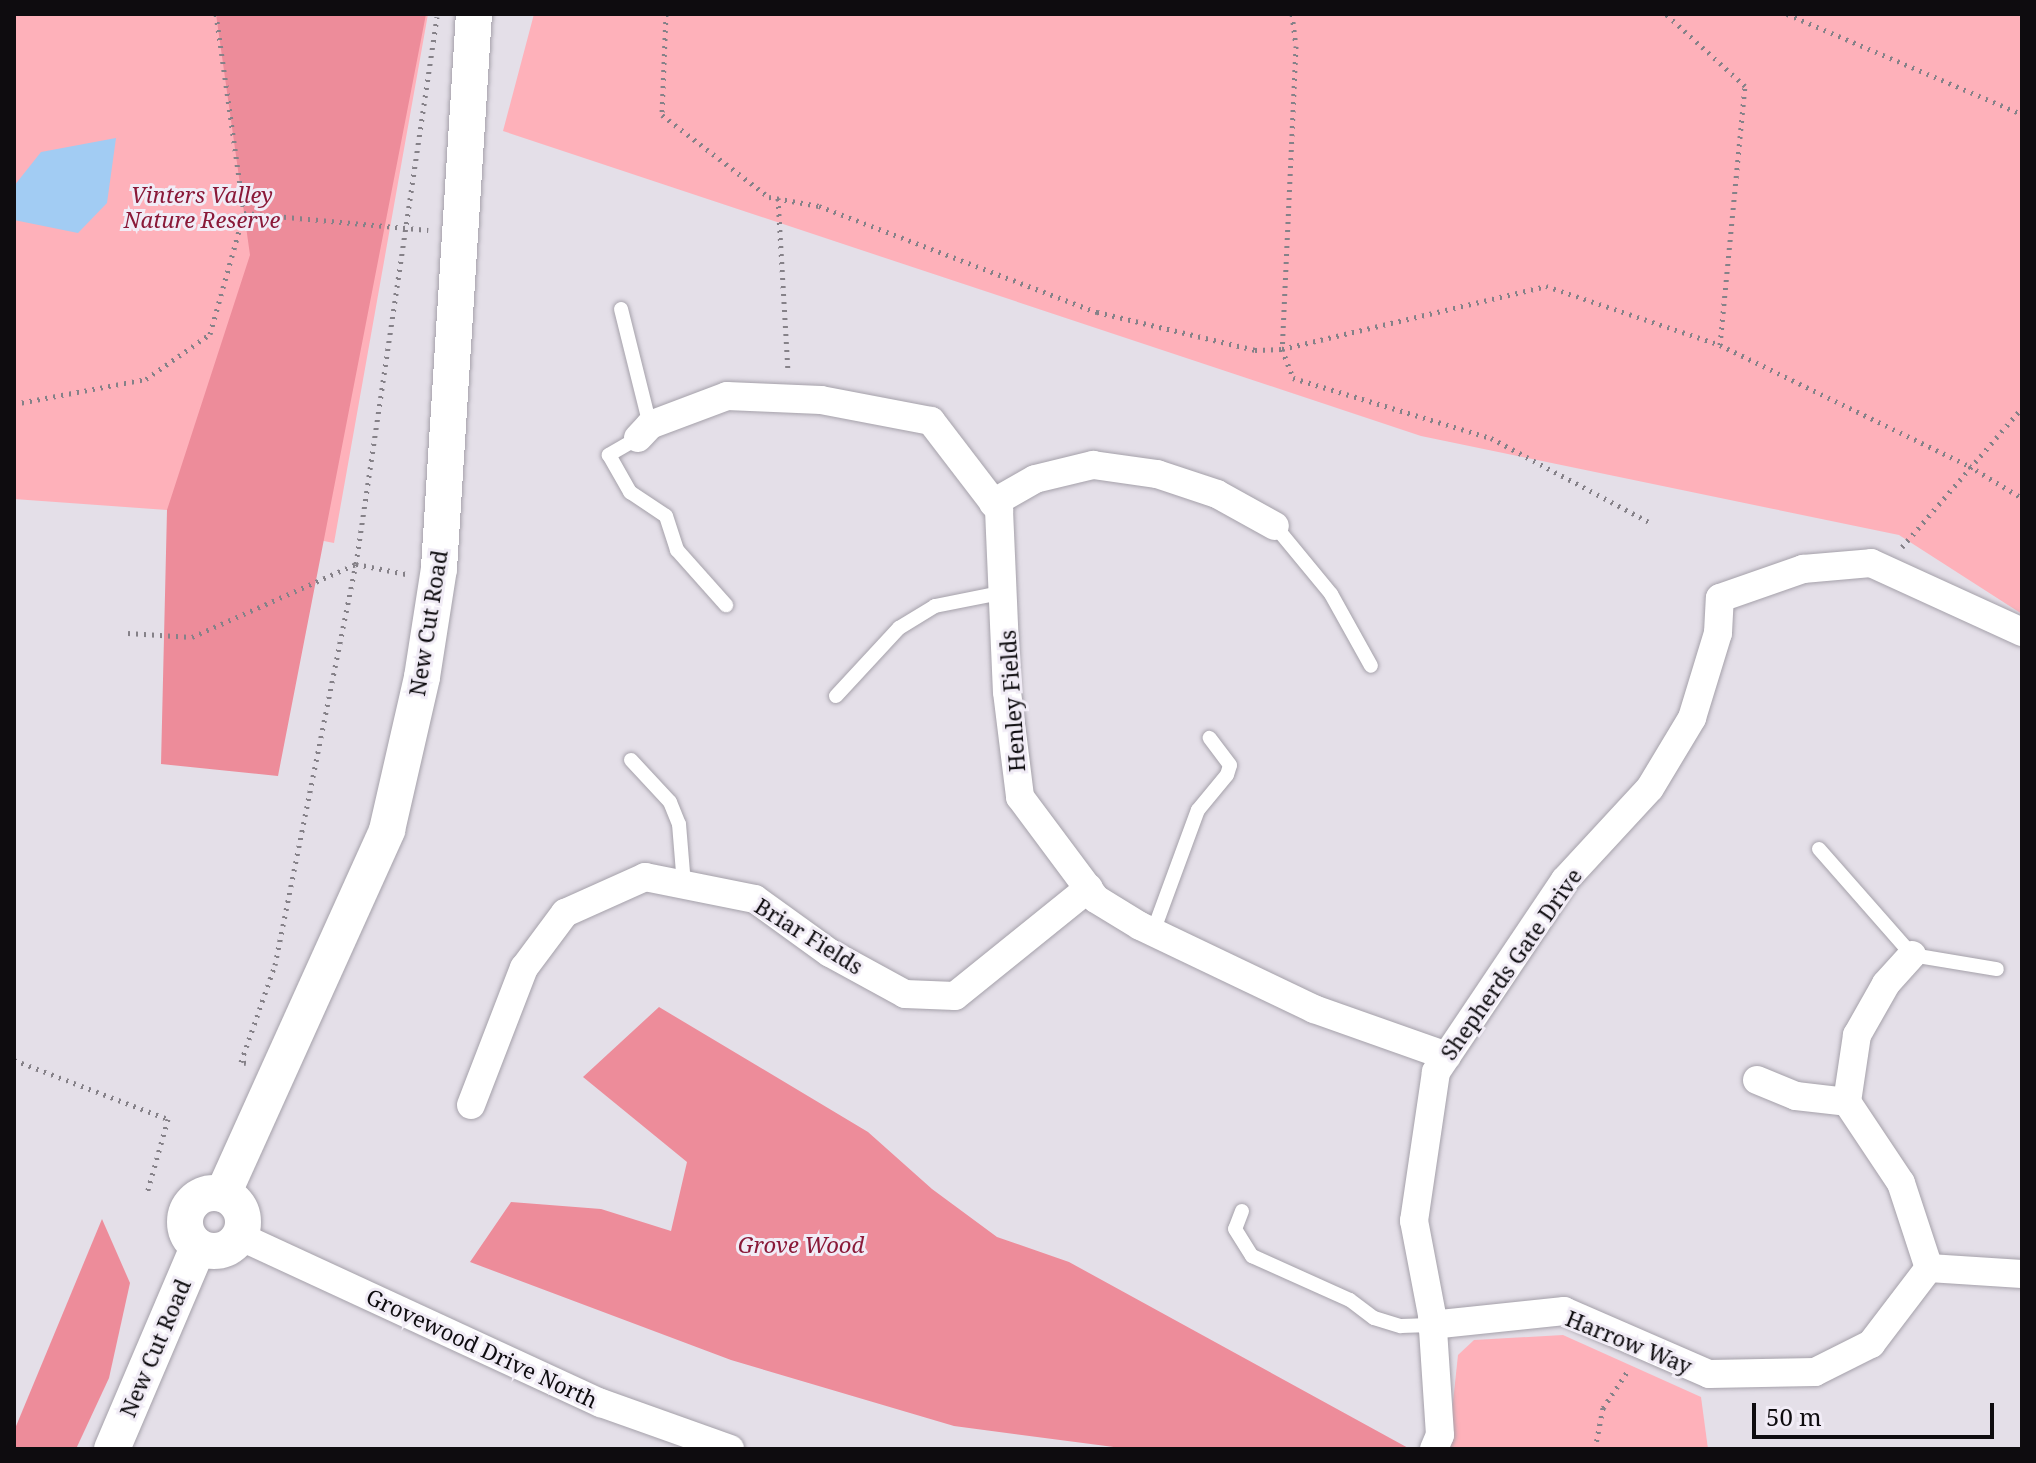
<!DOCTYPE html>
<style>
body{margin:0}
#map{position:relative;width:2036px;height:1463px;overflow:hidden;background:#e4dfe8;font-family:"Noto Serif",serif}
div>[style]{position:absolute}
.green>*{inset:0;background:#feb1ba}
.forest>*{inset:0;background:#ed8c9a}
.water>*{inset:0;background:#a2ccf3}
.path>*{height:5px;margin-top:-2.5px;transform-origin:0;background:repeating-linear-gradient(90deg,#858188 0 2px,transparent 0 8px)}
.roads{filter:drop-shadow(0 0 2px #a5a1aa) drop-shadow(0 0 2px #a5a1aa)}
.service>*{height:14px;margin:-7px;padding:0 7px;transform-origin:7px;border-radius:7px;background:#fff}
.minor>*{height:28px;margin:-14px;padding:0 14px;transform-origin:14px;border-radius:14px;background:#fff}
.tertiary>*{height:36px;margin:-18px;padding:0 18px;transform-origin:18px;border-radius:18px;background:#fff}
.tertiary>.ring{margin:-18px;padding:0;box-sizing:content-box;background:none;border:36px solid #fff;border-radius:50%}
span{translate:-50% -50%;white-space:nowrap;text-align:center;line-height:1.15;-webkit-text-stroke:6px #f1ecf6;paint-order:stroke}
.park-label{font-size:22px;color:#8a1938;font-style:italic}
.street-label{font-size:22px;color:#0e0c0f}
.frame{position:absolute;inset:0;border:16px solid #0e0c0f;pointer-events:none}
.scale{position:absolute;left:1752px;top:1403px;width:242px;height:36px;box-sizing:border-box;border:4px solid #0e0c0f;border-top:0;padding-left:10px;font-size:24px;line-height:28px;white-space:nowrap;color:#0e0c0f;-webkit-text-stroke:6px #f1ecf6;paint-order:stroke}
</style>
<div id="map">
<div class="green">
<i style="clip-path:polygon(14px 14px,428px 14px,334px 543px,167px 510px,14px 499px)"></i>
<i style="clip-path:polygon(534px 14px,2022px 14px,2022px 614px,1899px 535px,1421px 436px,503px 131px)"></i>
<i style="clip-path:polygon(1563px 1335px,1701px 1397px,1708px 1449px,1448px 1449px,1458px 1355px,1474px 1340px)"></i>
</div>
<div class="forest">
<i style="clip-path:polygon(216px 14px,426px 14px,278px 776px,161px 764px,167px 510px,250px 255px)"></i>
<i style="clip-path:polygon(659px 1007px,868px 1132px,932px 1189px,997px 1237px,1069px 1262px,1410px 1449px,1129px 1449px,954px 1426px,731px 1360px,470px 1262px,511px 1202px,601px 1209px,671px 1231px,687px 1162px,583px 1077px)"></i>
<i style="clip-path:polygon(102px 1219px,130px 1283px,109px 1378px,76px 1449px,14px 1449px,14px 1431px)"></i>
</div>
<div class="water">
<i style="clip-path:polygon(116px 138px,107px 203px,78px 233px,14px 220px,14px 186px,41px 152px)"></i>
</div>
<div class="path">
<i style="left:216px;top:14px;width:201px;rotate:82deg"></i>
<i style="left:666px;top:14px;width:101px;rotate:92.3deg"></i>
<i style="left:662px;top:115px;width:135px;rotate:37.5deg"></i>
<i style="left:769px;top:197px;width:51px;rotate:10.2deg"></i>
<i style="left:819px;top:206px;width:298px;rotate:20.9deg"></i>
<i style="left:1097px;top:312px;width:163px;rotate:13.5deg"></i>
<i style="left:1255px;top:350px;width:27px;rotate:-2deg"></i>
<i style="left:1282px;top:349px;width:271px;rotate:-13.4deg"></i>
<i style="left:1546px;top:286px;width:184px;rotate:18.7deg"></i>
<i style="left:1720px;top:345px;width:260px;rotate:-84.5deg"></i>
<i style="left:1745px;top:86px;width:107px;rotate:-137.7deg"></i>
<i style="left:1292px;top:14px;width:32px;rotate:83deg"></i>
<i style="left:1296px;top:46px;width:303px;rotate:92.6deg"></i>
<i style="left:1282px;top:349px;width:31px;rotate:69deg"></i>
<i style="left:1293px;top:378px;width:207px;rotate:16.9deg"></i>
<i style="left:1491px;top:438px;width:183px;rotate:28deg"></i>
<i style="left:1787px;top:14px;width:255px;rotate:23.1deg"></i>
<i style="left:778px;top:198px;width:171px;rotate:86.7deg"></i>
<i style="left:1720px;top:345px;width:277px;rotate:25.9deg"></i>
<i style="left:1969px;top:466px;width:62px;rotate:31.1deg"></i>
<i style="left:14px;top:404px;width:134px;rotate:-10.7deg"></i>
<i style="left:146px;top:379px;width:78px;rotate:-35.1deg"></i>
<i style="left:210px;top:334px;width:126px;rotate:-74.3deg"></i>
<i style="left:244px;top:213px;width:185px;rotate:5.3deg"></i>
<i style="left:1902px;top:547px;width:184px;rotate:-49.2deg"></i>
<i style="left:128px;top:633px;width:64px;rotate:3.6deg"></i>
<i style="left:192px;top:637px;width:180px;rotate:-24deg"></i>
<i style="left:356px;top:564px;width:51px;rotate:11.3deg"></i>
<i style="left:14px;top:1060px;width:165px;rotate:21deg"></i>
<i style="left:168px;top:1119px;width:77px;rotate:105.8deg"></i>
<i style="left:246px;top:1063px;width:5px;rotate:-169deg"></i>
<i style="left:241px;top:1062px;width:103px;rotate:-70.7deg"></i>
<i style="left:275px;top:965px;width:409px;rotate:-78.6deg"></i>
<i style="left:356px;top:564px;width:553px;rotate:-81.58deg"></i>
<i style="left:1595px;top:1449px;width:42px;rotate:-79deg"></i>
<i style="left:1603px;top:1408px;width:47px;rotate:-56.3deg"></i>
</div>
<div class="roads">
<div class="service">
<i style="left:621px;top:309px;width:120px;rotate:76deg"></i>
<i style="left:638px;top:438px;width:34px;rotate:150deg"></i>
<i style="left:609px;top:455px;width:43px;rotate:60.4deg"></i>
<i style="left:630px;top:492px;width:43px;rotate:33.7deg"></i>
<i style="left:666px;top:516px;width:36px;rotate:72deg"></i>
<i style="left:677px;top:550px;width:74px;rotate:48.3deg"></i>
<i style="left:1275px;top:526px;width:88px;rotate:50.5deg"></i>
<i style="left:1331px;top:594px;width:82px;rotate:60.9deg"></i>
<i style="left:836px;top:696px;width:93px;rotate:-47.2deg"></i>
<i style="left:899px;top:628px;width:42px;rotate:-31.4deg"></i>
<i style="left:935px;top:606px;width:71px;rotate:-11.3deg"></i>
<i style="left:631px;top:760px;width:57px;rotate:47.1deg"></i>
<i style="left:670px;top:802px;width:24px;rotate:68deg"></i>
<i style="left:679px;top:824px;width:61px;rotate:85.3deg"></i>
<i style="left:1819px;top:849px;width:141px;rotate:48.7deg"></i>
<i style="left:1912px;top:955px;width:86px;rotate:9.4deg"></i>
<i style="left:1153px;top:932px;width:130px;rotate:-69.8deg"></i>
<i style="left:1198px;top:810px;width:45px;rotate:-50.4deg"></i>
<i style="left:1227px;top:775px;width:10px;rotate:-73deg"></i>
<i style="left:1230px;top:765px;width:34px;rotate:-127deg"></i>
<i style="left:1242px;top:1211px;width:19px;rotate:111deg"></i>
<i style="left:1235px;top:1229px;width:32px;rotate:58deg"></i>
<i style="left:1252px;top:1256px;width:107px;rotate:24.2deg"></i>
<i style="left:1350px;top:1300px;width:30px;rotate:37deg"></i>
<i style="left:1374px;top:1318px;width:28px;rotate:17deg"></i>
<i style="left:1401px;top:1326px;width:30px;rotate:-2deg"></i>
</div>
<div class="minor">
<i style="left:638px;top:438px;width:18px;rotate:-47deg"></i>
<i style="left:650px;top:425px;width:82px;rotate:-20.6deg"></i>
<i style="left:727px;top:396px;width:94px;rotate:2.4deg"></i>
<i style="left:821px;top:400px;width:112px;rotate:10.8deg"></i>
<i style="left:931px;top:421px;width:112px;rotate:52.6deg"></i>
<i style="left:999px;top:510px;width:182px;rotate:87.5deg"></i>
<i style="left:1007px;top:692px;width:106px;rotate:82.9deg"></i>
<i style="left:1020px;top:797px;width:127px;rotate:53.3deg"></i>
<i style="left:1096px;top:899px;width:52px;rotate:31.5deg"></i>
<i style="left:1140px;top:926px;width:193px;rotate:25.5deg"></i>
<i style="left:1314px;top:1009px;width:141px;rotate:19.5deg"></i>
<i style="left:993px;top:503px;width:48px;rotate:-29.7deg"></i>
<i style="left:1035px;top:479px;width:60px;rotate:-13.6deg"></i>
<i style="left:1093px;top:465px;width:65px;rotate:8deg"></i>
<i style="left:1157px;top:474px;width:63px;rotate:18.4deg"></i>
<i style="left:1217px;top:494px;width:66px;rotate:28.9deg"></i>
<i style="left:1912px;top:955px;width:39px;rotate:132deg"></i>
<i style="left:1886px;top:984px;width:59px;rotate:119.6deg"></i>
<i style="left:1857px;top:1035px;width:68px;rotate:98.5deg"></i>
<i style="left:1847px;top:1102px;width:97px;rotate:56.3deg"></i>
<i style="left:1901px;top:1183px;width:89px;rotate:71.8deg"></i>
<i style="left:1757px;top:1080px;width:42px;rotate:22.3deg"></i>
<i style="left:1796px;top:1096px;width:51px;rotate:6.7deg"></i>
<i style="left:471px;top:1105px;width:147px;rotate:-68.9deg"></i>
<i style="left:524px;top:968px;width:69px;rotate:-53.3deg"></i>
<i style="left:565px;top:913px;width:88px;rotate:-24.2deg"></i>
<i style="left:645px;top:877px;width:112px;rotate:11.3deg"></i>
<i style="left:755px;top:899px;width:92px;rotate:35.8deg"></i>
<i style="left:830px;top:953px;width:85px;rotate:28.7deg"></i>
<i style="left:905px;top:994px;width:50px;rotate:2.3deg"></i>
<i style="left:955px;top:996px;width:172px;rotate:-38.9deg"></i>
<i style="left:239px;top:1236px;width:399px;rotate:24.8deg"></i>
<i style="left:601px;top:1403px;width:137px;rotate:19.6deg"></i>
<i style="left:1431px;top:1325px;width:134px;rotate:-6deg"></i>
<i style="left:1564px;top:1311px;width:158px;rotate:23.5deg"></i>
<i style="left:1709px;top:1374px;width:106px;rotate:-1.1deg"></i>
<i style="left:1815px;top:1372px;width:63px;rotate:-26.6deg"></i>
<i style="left:1871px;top:1344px;width:96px;rotate:-52.7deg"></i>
<i style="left:1929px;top:1268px;width:93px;rotate:3.7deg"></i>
<i style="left:1434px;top:1449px;width:15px;rotate:-67deg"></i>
<i style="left:1440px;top:1435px;width:120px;rotate:-93.8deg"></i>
<i style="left:1432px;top:1315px;width:96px;rotate:-100.8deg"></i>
<i style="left:1414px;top:1221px;width:151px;rotate:-81.6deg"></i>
<i style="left:1436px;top:1072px;width:231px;rotate:-56.1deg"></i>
<i style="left:1565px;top:880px;width:125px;rotate:-47.3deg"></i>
<i style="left:1650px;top:788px;width:82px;rotate:-59deg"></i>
<i style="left:1692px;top:718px;width:89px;rotate:-73deg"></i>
<i style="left:1718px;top:633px;width:35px;rotate:-87deg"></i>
<i style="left:1720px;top:598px;width:88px;rotate:-19.3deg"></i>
<i style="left:1803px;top:569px;width:68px;rotate:-5deg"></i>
<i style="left:1871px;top:563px;width:166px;rotate:24.6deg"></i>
</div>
<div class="tertiary">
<i class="ring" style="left:185px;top:1193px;width:22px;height:22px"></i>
<i style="left:223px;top:1194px;width:399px;rotate:-65.7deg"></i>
<i style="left:387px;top:830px;width:157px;rotate:-77.1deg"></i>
<i style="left:422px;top:677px;width:110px;rotate:-81.1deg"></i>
<i style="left:439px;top:568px;width:555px;rotate:-86.39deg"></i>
<i style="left:112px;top:1449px;width:220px;rotate:-66.9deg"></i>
</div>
</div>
<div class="park-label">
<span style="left:202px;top:207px">Vinters Valley<br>Nature Reserve</span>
<span style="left:801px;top:1245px">Grove Wood</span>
</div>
<div class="street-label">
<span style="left:428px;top:623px;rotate:-81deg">New Cut Road</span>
<span style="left:1012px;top:701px;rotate:-94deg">Henley Fields</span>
<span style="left:809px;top:936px;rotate:32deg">Briar Fields</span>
<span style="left:1511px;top:964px;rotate:-55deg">Shepherds Gate Drive</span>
<span style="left:1629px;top:1342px;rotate:22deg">Harrow Way</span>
<span style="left:155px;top:1348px;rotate:-67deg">New Cut Road</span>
<span style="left:482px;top:1348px;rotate:25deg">Grovewood Drive North</span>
</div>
<div class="frame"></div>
<div class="scale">50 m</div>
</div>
